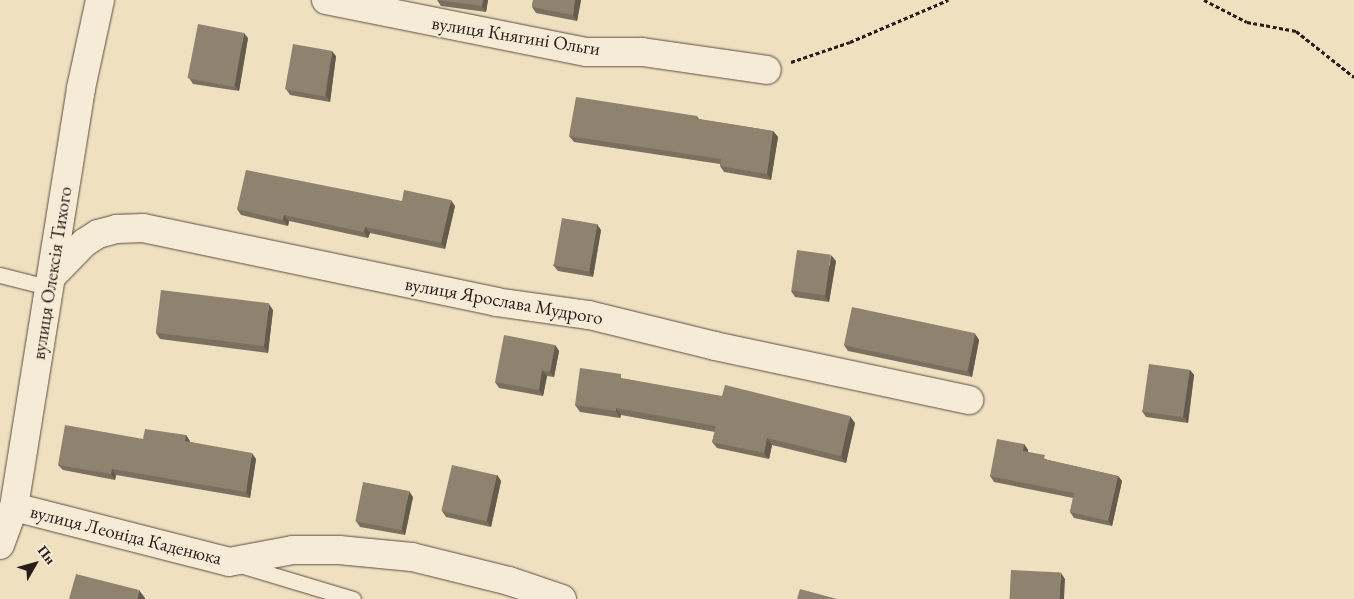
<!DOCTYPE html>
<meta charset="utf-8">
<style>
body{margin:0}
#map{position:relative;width:1354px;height:599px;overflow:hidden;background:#efe0c0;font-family:"EB Garamond",serif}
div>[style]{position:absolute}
.path>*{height:3px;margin-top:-1.5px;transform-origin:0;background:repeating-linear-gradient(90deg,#281c18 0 4px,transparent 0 6.5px)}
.roads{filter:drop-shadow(0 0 1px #5a4d42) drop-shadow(0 0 1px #5a4d42)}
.lane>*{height:15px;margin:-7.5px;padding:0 7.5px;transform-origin:7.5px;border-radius:7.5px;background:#f5ebd6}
.street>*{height:28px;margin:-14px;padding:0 14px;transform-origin:14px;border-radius:14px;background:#f5ebd6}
.wall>*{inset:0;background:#7b705f}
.shaded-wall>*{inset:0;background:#645b4e}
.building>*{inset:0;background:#8f826f;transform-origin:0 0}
span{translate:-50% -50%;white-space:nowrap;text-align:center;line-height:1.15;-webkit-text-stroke:4px #f5ebd6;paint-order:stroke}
.street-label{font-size:19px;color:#281c18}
.north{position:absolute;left:10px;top:539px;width:50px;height:50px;-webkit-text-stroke:4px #f5ebd6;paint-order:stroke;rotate:52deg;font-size:14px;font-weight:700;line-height:20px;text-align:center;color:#281c18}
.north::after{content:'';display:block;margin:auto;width:18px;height:22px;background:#281c18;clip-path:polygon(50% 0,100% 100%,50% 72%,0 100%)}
</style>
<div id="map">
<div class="path">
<i style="left:1204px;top:0;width:48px;rotate:27.1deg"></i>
<i style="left:1247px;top:22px;width:50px;rotate:10.4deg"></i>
<i style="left:1296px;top:31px;width:74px;rotate:38.4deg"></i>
<i style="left:791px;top:62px;width:62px;rotate:-18.7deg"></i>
<i style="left:850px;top:42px;width:107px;rotate:-23.2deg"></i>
</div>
<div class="roads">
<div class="lane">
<i style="left:0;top:275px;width:53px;rotate:14.3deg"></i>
<i style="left:240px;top:565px;width:118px;rotate:16.7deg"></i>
</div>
<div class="street">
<i style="left:326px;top:0;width:265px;rotate:11.3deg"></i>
<i style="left:586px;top:52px;width:56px"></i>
<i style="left:642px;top:52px;width:126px;rotate:8.2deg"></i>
<i style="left:53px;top:275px;width:45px;rotate:-45.9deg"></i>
<i style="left:84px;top:243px;width:17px;rotate:-33deg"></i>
<i style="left:98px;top:234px;width:20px;rotate:-15deg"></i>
<i style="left:117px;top:229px;width:26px;rotate:-2deg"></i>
<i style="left:143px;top:228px;width:361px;rotate:11.8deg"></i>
<i style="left:496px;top:302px;width:94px;rotate:8deg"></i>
<i style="left:589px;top:315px;width:130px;rotate:13.8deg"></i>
<i style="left:715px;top:346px;width:260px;rotate:12deg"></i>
<i style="left:14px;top:507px;width:222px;rotate:14.3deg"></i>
<i style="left:229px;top:562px;width:65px;rotate:-10.6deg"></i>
<i style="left:293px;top:550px;width:46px"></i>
<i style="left:339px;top:550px;width:73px;rotate:5.5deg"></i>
<i style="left:412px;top:557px;width:100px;rotate:13.9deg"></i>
<i style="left:509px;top:581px;width:56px;rotate:18.8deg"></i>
<i style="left:0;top:545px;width:40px;rotate:-69.8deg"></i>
<i style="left:14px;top:507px;width:424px;rotate:-80.9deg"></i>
<i style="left:81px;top:88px;width:90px;rotate:-77.8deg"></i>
</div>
</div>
<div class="wall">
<i style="clip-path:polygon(437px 0,488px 0,486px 12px,441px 6px)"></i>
<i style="clip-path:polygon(533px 0,581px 0,577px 21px,536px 13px,532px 7px)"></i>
<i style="clip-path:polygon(248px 38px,239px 91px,193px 84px,189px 78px)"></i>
<i style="clip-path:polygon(336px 56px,330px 102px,290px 95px,286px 89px)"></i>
<i style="clip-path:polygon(697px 116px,699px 119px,773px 131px,778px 137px,771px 180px,724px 172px,720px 166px,720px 164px,574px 142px,569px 136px)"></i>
<i style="clip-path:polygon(402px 201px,455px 206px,445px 249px,370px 233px,368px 238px,289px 221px,288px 226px,241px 215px,237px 209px)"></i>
<i style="clip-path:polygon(601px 230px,593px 277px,558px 271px,553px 265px)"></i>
<i style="clip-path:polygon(836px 261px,829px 302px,795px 297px,791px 291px)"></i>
<i style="clip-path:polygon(273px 310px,268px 353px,160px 339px,156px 333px)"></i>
<i style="clip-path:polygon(975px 334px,979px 340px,972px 377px,848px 351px,844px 345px)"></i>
<i style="clip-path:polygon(555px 345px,559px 351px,554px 377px,547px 376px,543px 396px,499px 388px,495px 382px)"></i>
<i style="clip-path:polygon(1190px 370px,1194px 375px,1188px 423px,1146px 417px,1142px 411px)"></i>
<i style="clip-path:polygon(625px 379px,855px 423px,846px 463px,772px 445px,769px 459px,717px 448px,712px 442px,715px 432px,621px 415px,620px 418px,580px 412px,575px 405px)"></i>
<i style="clip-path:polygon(186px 435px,190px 442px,256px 459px,250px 498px,116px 475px,115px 480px,63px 470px,58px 465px,143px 439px)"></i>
<i style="clip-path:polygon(1024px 444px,1028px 450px,1028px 452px,1048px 460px,1118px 476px,1122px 481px,1112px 526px,1074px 518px,1070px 512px,1073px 498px,994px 482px,990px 476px)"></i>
<i style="clip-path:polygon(497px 475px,501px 481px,491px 527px,446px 517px,442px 511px)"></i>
<i style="clip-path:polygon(413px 497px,405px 535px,360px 527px,356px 521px)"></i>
</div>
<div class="shaded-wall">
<i style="clip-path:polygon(483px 0,488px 0,486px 12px,482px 6px)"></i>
<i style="clip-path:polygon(575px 0,581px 0,577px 21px,573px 15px)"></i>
<i style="clip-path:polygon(244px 33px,248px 38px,239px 91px,235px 86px)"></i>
<i style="clip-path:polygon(332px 51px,336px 56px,330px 102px,326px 96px)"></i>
<i style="clip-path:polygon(773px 131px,778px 137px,771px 180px,767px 174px)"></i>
<i style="clip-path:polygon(451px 200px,455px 206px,445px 249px,441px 243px)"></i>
<i style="clip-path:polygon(284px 215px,289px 221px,288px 226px,283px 220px)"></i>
<i style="clip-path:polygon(597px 224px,601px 230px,593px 277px,589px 271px)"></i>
<i style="clip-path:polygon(365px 227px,370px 233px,368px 238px,364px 232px)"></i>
<i style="clip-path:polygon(831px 255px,836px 261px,829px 302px,825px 297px)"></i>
<i style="clip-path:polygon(269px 304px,273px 310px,268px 353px,264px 347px)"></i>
<i style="clip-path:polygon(975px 334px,979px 340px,972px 377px,968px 371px)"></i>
<i style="clip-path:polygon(555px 345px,559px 351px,554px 377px,550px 372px)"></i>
<i style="clip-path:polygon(542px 370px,547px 376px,543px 396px,539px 390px)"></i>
<i style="clip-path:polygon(1190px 370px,1194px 375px,1188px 423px,1183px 417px)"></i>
<i style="clip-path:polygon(616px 408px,621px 415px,620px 418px,616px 411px)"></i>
<i style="clip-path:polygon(850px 416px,855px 423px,846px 463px,841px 456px)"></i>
<i style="clip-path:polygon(186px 435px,190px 441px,189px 447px,185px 441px)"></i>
<i style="clip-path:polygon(767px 438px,772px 445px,769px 459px,764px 453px)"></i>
<i style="clip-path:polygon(1024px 444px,1028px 450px,1027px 457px,1023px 451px)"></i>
<i style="clip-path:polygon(252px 453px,256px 459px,250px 498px,246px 492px)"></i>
<i style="clip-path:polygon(112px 469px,116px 475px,115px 480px,111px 474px)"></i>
<i style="clip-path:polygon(497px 475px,501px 481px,491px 527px,487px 521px)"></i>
<i style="clip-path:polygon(1118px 476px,1122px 481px,1112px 526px,1108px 521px)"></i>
<i style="clip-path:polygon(409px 491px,413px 497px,405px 535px,401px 529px)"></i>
<i style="clip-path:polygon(1061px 573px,1065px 579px,1064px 599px,1059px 599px)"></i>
<i style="clip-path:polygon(139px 590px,145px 598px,145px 599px,137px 599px)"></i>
</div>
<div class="building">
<i style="clip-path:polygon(438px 0,483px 0,482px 6px)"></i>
<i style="clip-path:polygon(533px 0,575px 0,573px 15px,532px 7px)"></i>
<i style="left:198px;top:24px;width:47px;height:55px;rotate:11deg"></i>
<i style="left:293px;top:44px;width:40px;height:46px;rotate:10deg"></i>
<i style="clip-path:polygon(576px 97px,697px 116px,696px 119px,773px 131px,767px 174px,720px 166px,721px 159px,569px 136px)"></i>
<i style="clip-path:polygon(246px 170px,402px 201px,404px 190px,451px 200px,441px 243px,365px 227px,364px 232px,284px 215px,283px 220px,237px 209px)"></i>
<i style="left:562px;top:218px;width:36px;height:48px;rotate:10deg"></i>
<i style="left:797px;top:250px;width:34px;height:41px;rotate:8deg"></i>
<i style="left:161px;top:290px;width:109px;height:43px;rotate:7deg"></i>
<i style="left:852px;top:307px;width:126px;height:39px;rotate:12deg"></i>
<i style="clip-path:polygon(504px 335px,555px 345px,550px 372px,542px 370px,539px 390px,495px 382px)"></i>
<i style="left:1149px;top:364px;width:41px;height:48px;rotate:8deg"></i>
<i style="clip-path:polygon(580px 368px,621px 374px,621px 378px,722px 396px,725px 385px,850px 416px,841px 456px,767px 438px,764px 453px,712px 442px,716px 426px,616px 408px,616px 411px,575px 405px)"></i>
<i style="clip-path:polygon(65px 425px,143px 439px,145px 429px,186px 435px,185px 441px,252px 453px,246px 492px,112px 469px,111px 474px,58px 465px)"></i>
<i style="clip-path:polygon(997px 439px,1024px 444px,1023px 451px,1045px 455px,1044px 459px,1118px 476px,1108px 521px,1070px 512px,1074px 493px,990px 476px)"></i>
<i style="left:452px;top:465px;width:46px;height:47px;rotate:13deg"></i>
<i style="left:363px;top:482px;width:47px;height:40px;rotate:11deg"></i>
<i style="left:1011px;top:570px;width:50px;height:29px;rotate:3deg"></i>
<i style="clip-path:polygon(76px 574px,139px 590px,137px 599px,69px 599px)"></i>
<i style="clip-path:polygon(800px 589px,837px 599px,797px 599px)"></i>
</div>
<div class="street-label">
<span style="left:516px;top:36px;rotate:9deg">вулиця Княгині Ольги</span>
<span style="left:52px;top:273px;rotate:-81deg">вулиця Олексія Тихого</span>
<span style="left:504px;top:301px;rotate:10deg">вулиця Ярослава Мудрого</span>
<span style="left:126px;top:535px;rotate:14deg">вулиця Леоніда Каденюка</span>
</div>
<div class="north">Пн</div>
</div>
